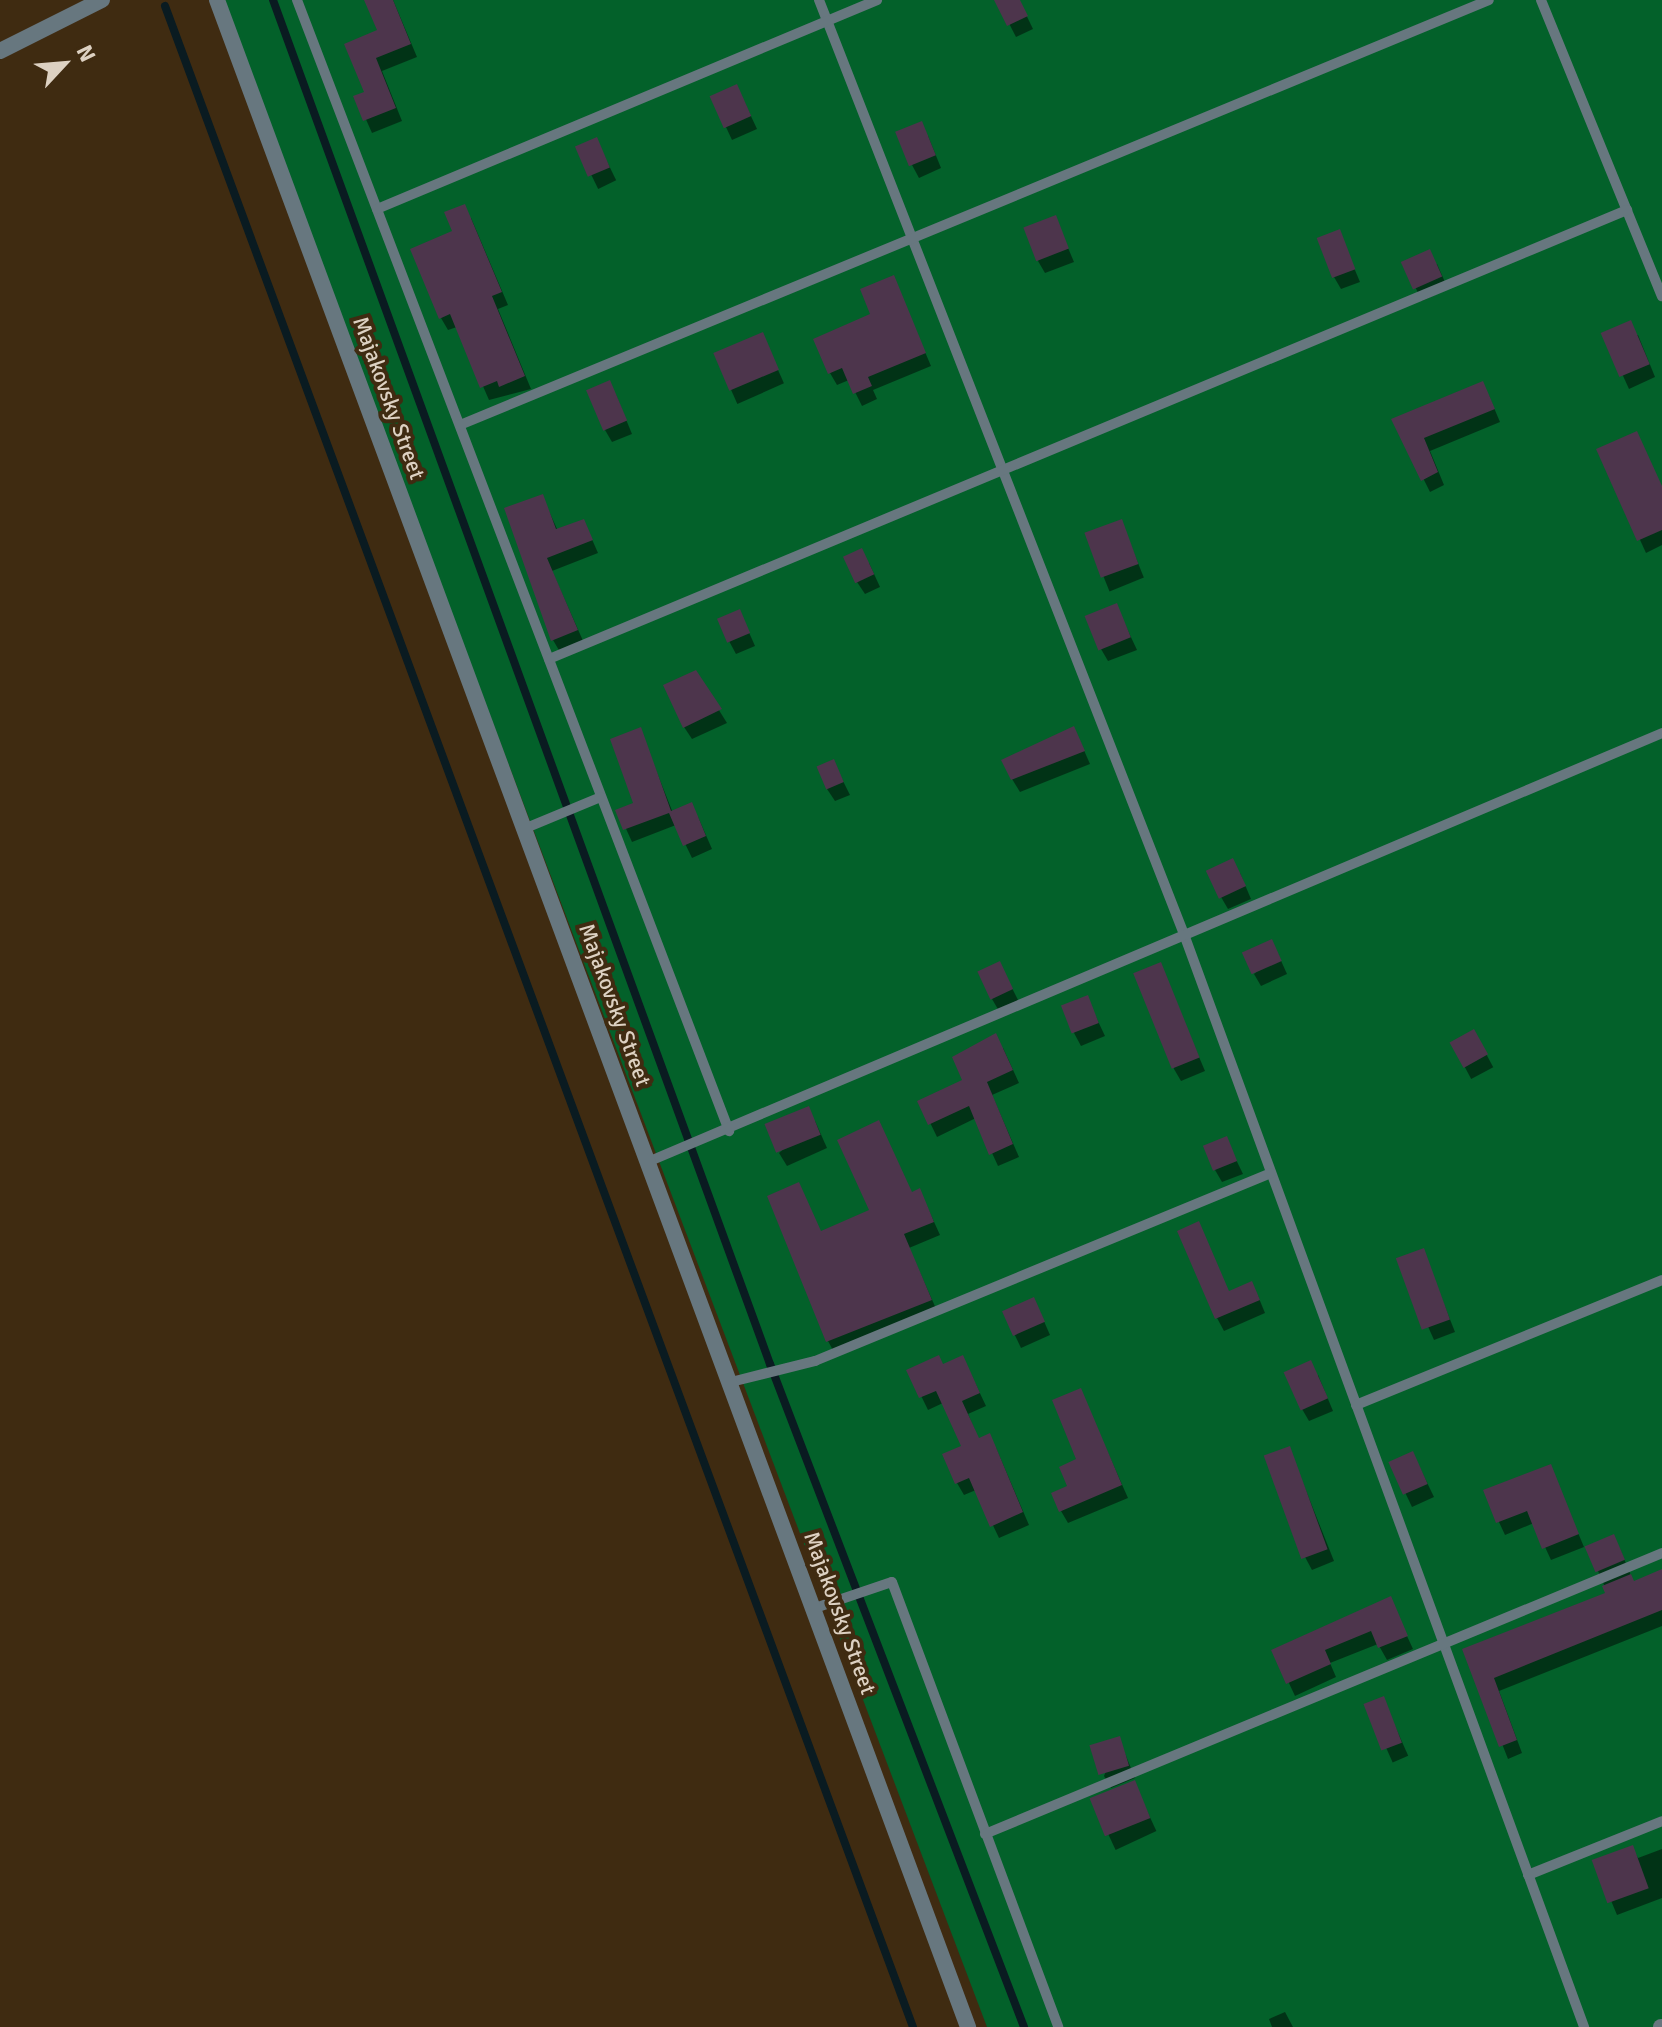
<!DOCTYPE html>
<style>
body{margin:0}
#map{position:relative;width:1662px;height:2027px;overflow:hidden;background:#3f2b11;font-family:Signika,sans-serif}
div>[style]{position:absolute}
.green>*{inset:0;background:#03612a}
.shadow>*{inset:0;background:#0007;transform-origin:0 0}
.stream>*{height:8px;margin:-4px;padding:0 4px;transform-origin:4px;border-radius:4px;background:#0a1b21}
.building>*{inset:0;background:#4d354c;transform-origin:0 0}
.service>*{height:10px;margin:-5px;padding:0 5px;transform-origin:5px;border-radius:5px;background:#67777f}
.minor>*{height:16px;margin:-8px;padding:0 8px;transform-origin:8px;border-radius:8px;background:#67777f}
span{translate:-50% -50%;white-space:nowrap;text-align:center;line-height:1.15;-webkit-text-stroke:8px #3f2b11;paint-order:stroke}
.street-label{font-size:22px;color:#ddd1c2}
.north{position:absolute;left:24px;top:24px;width:80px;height:80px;-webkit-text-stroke:6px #3f2b11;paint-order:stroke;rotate:64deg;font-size:22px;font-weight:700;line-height:32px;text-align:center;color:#ddd1c2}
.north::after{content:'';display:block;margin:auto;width:28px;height:36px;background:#ddd1c2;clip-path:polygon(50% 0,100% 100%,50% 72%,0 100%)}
</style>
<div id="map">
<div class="green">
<i style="clip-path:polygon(219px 0,1662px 0,1662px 2027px,987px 2027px)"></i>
</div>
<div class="shadow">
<i style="clip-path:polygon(367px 0,393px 0,417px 57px,382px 71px,402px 121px,372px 133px,356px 97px,367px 93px,380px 31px)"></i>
<i style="clip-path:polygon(997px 0,1019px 0,1033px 29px,1016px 37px)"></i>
<i style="clip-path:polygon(712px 97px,743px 99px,757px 129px,732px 140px)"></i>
<i style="clip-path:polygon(928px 136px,941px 168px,919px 178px,912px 165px)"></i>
<i style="left:596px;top:139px;width:46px;height:20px;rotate:64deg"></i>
<i style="clip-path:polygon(1055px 217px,1074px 262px,1045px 273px,1038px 261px)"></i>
<i style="clip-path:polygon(471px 218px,508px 305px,498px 309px,531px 389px,489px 400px,457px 327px,448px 330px,441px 318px,455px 232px)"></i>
<i style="clip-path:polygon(1339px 232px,1360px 282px,1341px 289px,1334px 277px)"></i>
<i style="clip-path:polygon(1404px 264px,1437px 264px,1448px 289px,1422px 301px)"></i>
<i style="clip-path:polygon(893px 277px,931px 366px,873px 390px,877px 399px,862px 406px,849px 380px,837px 385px,830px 373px,873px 315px)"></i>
<i style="left:762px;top:334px;width:54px;height:51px;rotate:66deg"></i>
<i style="clip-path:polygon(1604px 334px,1638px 335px,1655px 377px,1629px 389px)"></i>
<i style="clip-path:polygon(616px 395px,632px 434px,612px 442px,605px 430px)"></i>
<i style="clip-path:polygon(1489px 396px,1500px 422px,1430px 451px,1444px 485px,1430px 492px,1394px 420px)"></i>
<i style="clip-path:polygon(1599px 450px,1662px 487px,1662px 545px,1646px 553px)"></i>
<i style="clip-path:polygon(542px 496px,558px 531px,584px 521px,598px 553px,552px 571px,584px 643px,560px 652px,553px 640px)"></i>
<i style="left:1121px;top:521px;width:61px;height:37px;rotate:68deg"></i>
<i style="clip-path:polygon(869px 563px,880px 587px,865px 594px,857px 582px)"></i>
<i style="clip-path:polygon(1116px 605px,1137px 650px,1108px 661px,1101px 649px)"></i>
<i style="clip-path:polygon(740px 612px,755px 646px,736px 654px,729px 641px)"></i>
<i style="clip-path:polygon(695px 672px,727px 723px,692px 739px,684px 727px)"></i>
<i style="clip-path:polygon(640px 730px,673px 813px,698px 817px,712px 849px,692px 858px,676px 825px,632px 842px,618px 811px,636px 804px)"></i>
<i style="clip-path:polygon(1080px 741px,1090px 764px,1020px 792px,1012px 779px)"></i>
<i style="clip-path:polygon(833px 761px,850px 795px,835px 801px,827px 789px)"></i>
<i style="clip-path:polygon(1240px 873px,1251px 899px,1228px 909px,1221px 897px)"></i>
<i style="clip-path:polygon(1278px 954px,1287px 974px,1261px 986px,1254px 974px)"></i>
<i style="clip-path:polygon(1160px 965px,1205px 1071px,1181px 1081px,1174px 1069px)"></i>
<i style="clip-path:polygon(1006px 976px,1019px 1002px,999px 1011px,992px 999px)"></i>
<i style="clip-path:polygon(1087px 998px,1105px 1036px,1081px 1046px,1074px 1033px)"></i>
<i style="left:1474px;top:1031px;width:41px;height:25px;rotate:62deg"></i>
<i style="clip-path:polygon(1003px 1048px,1019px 1083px,992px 1095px,1019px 1157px,998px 1166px,976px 1118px,937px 1137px,920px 1102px,964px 1081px)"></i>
<i style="clip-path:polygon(815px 1121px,827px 1148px,787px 1166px,779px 1153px)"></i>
<i style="clip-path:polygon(1226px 1139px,1243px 1174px,1222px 1182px,1215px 1170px)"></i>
<i style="clip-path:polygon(920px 1191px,940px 1235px,909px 1248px,938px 1313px,835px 1354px,828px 1341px,821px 1233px)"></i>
<i style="clip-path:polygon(1423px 1251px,1455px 1332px,1434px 1340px,1399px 1261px)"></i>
<i style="clip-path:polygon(1229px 1293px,1258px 1296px,1265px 1313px,1224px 1331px,1217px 1318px)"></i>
<i style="clip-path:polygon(1004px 1312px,1040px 1312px,1050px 1335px,1021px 1348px)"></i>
<i style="clip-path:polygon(943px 1366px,969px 1370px,986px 1406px,968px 1414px,979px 1440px,996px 1448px,1029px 1525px,999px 1538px,976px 1490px,964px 1495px,957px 1483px,964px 1447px,943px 1403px,928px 1410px,909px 1371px)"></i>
<i style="clip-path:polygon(1318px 1375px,1333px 1411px,1309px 1421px,1302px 1409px)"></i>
<i style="clip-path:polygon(1080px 1390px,1128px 1498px,1068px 1523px,1061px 1511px,1079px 1460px)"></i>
<i style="clip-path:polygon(1289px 1448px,1334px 1561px,1312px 1570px,1305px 1557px)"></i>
<i style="clip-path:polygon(1391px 1463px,1419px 1466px,1434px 1497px,1412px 1507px)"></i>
<i style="clip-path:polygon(1550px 1466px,1584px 1547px,1551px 1560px,1534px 1523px,1505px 1535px,1485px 1492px)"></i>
<i style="clip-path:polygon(1620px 1549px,1634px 1583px,1662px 1574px,1662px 1626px,1499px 1691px,1522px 1753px,1508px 1759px,1465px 1650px,1608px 1594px,1598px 1571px)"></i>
<i style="clip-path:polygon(1390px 1599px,1413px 1649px,1387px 1660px,1378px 1644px,1330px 1663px,1336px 1677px,1295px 1696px,1274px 1651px)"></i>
<i style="left:1383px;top:1699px;width:62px;height:17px;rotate:66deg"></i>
<i style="clip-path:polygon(1119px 1739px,1135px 1778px,1111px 1788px,1104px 1776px)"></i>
<i style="left:1134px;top:1783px;width:53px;height:45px;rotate:65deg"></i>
<i style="clip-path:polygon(1632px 1848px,1638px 1858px,1662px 1849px,1662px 1898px,1617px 1915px,1595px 1862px)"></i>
<i style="clip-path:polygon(1285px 2012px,1293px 2027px,1272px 2027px,1269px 2019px)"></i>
</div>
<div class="stream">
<i style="left:273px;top:0;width:1452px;rotate:69.98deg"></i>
<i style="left:770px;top:1364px;width:710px;rotate:69.04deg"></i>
<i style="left:165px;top:6px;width:2155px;rotate:69.69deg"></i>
</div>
<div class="building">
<i style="clip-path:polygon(364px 0,393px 0,411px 44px,376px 58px,396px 108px,363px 121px,353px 96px,364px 92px,344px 44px,377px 30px)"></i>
<i style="clip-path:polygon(994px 0,1020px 0,1028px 16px,1007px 26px)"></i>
<i style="left:737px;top:84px;width:35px;height:30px;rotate:66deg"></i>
<i style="left:922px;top:121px;width:37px;height:29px;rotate:68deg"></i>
<i style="left:597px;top:137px;width:33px;height:24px;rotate:67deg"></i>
<i style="clip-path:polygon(465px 204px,502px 292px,492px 296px,525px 376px,499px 387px,497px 381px,480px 388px,450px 314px,439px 319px,410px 249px,452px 231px,444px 212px)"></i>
<i style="left:1056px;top:215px;width:36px;height:35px;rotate:69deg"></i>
<i style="left:1340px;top:229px;width:43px;height:25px;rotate:69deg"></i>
<i style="left:1430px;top:249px;width:30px;height:32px;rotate:66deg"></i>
<i style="clip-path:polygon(894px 275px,926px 353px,868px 377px,872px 386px,853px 394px,842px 368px,828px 374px,813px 339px,870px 314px,860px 289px)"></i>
<i style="left:1631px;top:320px;width:48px;height:33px;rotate:67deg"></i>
<i style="left:763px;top:332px;width:41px;height:54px;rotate:67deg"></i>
<i style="left:610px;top:380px;width:44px;height:26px;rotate:67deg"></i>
<i style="clip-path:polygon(1483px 381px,1495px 409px,1424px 438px,1438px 472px,1421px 481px,1391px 419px)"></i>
<i style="clip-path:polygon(1637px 431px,1662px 486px,1662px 530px,1637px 541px,1596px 449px)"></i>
<i style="clip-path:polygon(543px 494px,556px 529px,584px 519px,593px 540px,547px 558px,578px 630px,551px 641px,504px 508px)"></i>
<i style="left:1122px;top:519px;width:48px;height:40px;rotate:70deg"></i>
<i style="left:862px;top:548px;width:29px;height:21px;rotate:65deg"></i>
<i style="left:1117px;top:603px;width:37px;height:35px;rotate:68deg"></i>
<i style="left:740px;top:609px;width:26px;height:25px;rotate:67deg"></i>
<i style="clip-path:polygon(696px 670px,722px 709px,683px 728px,663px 685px)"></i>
<i style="clip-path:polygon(1074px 726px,1085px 751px,1011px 780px,1001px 760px)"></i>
<i style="clip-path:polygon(641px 727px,671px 811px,692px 802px,706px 836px,683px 846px,669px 813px,623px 830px,615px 810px,633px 803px,610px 739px)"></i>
<i style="left:834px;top:759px;width:25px;height:19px;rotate:67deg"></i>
<i style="left:1233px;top:858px;width:31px;height:30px;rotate:65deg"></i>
<i style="left:1272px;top:939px;width:24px;height:33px;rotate:66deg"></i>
<i style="left:1000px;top:961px;width:31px;height:25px;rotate:65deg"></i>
<i style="left:1161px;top:962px;width:103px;height:30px;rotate:68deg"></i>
<i style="left:1088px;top:995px;width:30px;height:29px;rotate:69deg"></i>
<i style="left:1474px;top:1029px;width:29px;height:28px;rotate:61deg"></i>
<i style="clip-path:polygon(996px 1033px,1013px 1070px,987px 1082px,1013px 1144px,989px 1155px,969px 1106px,928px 1125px,917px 1101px,962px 1080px,952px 1057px)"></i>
<i style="left:809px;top:1106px;width:31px;height:48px;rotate:68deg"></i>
<i style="clip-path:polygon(879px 1120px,912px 1192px,920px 1188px,934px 1222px,904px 1234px,932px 1300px,826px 1342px,767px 1196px,799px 1182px,821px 1231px,869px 1210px,837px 1140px)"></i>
<i style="left:1227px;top:1136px;width:27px;height:26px;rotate:68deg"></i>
<i style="clip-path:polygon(1199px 1221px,1229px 1291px,1252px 1281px,1260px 1300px,1215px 1319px,1177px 1231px)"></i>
<i style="left:1424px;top:1248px;width:76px;height:30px;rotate:70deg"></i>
<i style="left:1034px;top:1297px;width:27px;height:35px;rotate:66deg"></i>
<i style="clip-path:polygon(939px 1355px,943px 1364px,963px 1355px,980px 1393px,962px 1401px,979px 1438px,990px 1433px,1023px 1512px,990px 1527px,969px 1478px,955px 1484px,942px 1454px,961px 1446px,936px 1391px,919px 1398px,906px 1370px)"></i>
<i style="left:1311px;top:1360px;width:42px;height:30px;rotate:66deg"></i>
<i style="clip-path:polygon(1081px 1388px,1122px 1485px,1059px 1512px,1051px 1493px,1067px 1486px,1059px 1467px,1076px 1459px,1052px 1400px)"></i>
<i style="left:1290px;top:1446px;width:110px;height:28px;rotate:70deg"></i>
<i style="left:1413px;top:1451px;width:36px;height:27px;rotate:66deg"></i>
<i style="clip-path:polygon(1551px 1464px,1579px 1534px,1542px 1549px,1527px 1511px,1496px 1523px,1483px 1490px)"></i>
<i style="left:1614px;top:1534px;width:28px;height:32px;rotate:67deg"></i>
<i style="clip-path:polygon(1662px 1569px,1662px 1610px,1494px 1678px,1517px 1740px,1499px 1747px,1462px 1649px,1605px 1593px,1602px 1586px,1631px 1574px,1634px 1581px)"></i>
<i style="clip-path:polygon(1391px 1596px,1408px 1636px,1378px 1648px,1371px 1631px,1325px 1650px,1331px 1664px,1286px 1684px,1271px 1650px)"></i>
<i style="left:1384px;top:1696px;width:50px;height:22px;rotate:69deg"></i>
<i style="left:1120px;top:1736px;width:31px;height:32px;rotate:73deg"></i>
<i style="left:1135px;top:1780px;width:41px;height:49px;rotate:68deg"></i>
<i style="left:1633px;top:1845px;width:46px;height:44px;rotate:70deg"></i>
</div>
<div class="service">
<i style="left:297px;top:0;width:1211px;rotate:69.09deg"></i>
<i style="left:819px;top:0;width:1006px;rotate:68.66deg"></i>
<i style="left:1185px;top:937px;width:1161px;rotate:69.89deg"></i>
<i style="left:1541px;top:0;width:320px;rotate:67.8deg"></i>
<i style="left:377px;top:209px;width:542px;rotate:-22.68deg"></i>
<i style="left:460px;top:425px;width:1113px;rotate:-22.44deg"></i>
<i style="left:549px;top:659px;width:1168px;rotate:-22.61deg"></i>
<i style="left:526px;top:828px;width:81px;rotate:-22.5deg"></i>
<i style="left:650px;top:1161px;width:1099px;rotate:-22.92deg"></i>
<i style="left:731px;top:1382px;width:87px;rotate:-14deg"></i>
<i style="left:815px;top:1361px;width:493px;rotate:-22.4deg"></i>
<i style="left:1356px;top:1405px;width:331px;rotate:-22.2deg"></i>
<i style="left:815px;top:1608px;width:81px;rotate:-18.7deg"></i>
<i style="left:892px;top:1582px;width:475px;rotate:69.5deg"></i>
<i style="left:985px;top:1834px;width:733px;rotate:-22.54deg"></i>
<i style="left:1528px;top:1875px;width:144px;rotate:-21.9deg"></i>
</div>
<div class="minor">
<i style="left:217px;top:0;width:2162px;rotate:69.67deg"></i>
<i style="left:0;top:51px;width:114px;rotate:-26.6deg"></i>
<i style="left:1661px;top:2027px;width:1px"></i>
</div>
<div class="street-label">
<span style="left:389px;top:398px;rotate:70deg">Majakovsky Street</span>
<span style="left:615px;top:1005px;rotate:70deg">Majakovsky Street</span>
<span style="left:840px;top:1613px;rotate:70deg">Majakovsky Street</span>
</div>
<div class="north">N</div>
</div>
